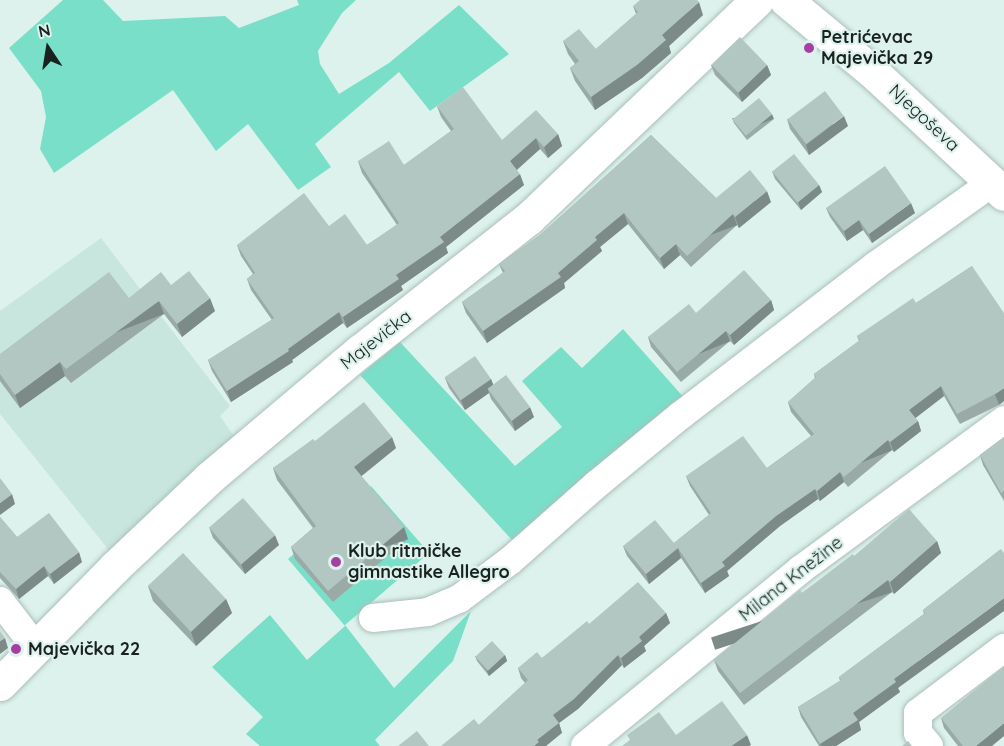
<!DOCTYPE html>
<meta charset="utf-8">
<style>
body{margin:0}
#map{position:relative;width:1004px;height:746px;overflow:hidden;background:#ddf2ec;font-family:Quicksand,sans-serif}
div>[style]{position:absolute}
.built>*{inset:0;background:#c8e6de}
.green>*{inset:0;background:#79dfc9}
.roads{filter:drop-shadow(0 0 2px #abbfba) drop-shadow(0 0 2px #abbfba)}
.street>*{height:28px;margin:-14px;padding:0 14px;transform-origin:14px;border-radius:14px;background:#fff}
.secondary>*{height:33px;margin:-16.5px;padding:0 16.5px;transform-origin:16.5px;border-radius:16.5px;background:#fff}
.wall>*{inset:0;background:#9aaba7}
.shaded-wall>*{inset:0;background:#7d8b88;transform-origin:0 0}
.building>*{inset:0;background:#b3c7c2;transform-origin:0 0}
.dots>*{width:16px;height:16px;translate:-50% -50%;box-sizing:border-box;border:3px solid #ddf2ec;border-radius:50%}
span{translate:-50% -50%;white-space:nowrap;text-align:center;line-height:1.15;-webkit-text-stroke:4.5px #ddf2ec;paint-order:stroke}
.poi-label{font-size:18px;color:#1a2220;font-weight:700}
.left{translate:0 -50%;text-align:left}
.street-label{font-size:18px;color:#1a2220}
.north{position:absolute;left:18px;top:18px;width:60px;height:60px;-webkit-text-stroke:4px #ddf2ec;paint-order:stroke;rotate:348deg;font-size:16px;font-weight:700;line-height:24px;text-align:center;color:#1a2220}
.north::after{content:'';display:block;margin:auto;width:21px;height:27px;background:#1a2220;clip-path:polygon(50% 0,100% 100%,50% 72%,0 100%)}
</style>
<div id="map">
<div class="built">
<i style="clip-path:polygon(101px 238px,230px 406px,220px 416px,236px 439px,112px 554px,0 414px,0 311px)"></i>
</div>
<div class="green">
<i style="clip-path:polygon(63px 0,103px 0,123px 21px,225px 16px,239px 28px,299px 5px,297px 0,356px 0,342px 13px,318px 51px,320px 64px,339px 94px,389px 63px,459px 5px,509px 54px,430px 111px,399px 72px,315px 144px,331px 167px,298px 190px,248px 124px,216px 151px,173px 90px,54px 173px,40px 149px,46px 117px,41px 91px,9px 48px)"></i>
<i style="clip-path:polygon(623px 329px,686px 400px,514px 542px,360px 375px,400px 342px,515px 466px,562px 427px,522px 381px,561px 347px,582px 368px)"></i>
<i style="clip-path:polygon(371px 486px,429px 553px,345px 625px,394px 688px,471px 611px,453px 661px,375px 740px,380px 746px,260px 746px,246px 734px,263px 717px,212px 667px,270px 615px,307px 660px,345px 626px,288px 559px)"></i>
</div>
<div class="roads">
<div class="street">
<i style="left:0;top:601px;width:61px;rotate:52.4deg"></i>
<i style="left:373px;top:618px;width:55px;rotate:-6.2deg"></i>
<i style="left:428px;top:612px;width:34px;rotate:-23deg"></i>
<i style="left:459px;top:599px;width:65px;rotate:-36.9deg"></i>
<i style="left:511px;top:560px;width:115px;rotate:-41.5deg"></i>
<i style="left:597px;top:484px;width:109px;rotate:-39.4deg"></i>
<i style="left:681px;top:415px;width:245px;rotate:-37.5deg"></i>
<i style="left:875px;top:266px;width:145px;rotate:-35.4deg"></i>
<i style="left:585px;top:746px;width:278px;rotate:-39.3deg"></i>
<i style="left:800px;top:570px;width:253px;rotate:-36.3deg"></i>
<i style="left:929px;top:746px;width:17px;rotate:-130deg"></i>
<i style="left:918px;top:733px;width:20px;rotate:-90deg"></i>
<i style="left:918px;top:713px;width:108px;rotate:-37.1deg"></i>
</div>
<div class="secondary">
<i style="left:786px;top:0;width:116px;rotate:39.7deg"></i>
<i style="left:875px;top:74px;width:176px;rotate:42.9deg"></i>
<i style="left:0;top:684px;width:164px;rotate:-45.5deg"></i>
<i style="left:115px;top:567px;width:129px;rotate:-43.4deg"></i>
<i style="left:209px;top:478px;width:197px;rotate:-40.1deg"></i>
<i style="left:360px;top:351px;width:215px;rotate:-38.2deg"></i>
<i style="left:529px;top:218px;width:315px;rotate:-43.7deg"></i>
</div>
</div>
<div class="wall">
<i style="clip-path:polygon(633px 6px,703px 15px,669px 46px,671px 53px,642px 78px,595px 110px,575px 81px,570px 68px,575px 64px,568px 54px,563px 41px,596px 49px,636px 14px)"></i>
<i style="clip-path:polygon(711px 65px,767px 65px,771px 75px,742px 102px,715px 75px)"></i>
<i style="clip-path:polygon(437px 106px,502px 140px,558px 134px,562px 146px,548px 158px,540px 149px,517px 170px,524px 185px,446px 247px,448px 253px,401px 286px,403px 290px,347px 328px,343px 323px,292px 360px,293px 362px,231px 402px,212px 371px,208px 360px,272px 320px,251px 290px,247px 279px,253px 274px,241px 256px,237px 245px,329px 226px,367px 245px,397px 225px,362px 173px,358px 161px,404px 165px,451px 131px,441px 117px)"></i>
<i style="clip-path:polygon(732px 118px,774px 119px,747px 140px,734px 123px)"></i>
<i style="clip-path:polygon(787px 119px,848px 126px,809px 155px,790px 129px)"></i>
<i style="clip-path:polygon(651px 135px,716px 198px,771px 202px,739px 228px,737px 225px,691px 267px,680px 255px,664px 269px,628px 224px,600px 247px,602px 251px,564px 283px,565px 288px,487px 343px,466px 313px,462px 302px,503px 273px,499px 264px,540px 235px)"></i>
<i style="clip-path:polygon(772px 171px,819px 185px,822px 192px,801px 210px,775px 179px)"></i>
<i style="clip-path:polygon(826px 208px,915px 213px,872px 243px,863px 230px,847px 241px,830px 217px)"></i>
<i style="clip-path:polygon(972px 266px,999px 405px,960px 424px,944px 396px,915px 418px,918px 421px,921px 431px,894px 452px,892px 450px,848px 487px,844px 482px,820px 501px,818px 499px,780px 526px,727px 571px,729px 576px,705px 593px,681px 558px,649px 584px,627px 556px,623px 546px,674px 543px,709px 515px,690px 486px,686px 476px,767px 468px,811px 436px,791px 412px,788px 402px,815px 378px,814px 374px,859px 341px,857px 336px,916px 303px)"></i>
<i style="clip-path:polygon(171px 285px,215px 311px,182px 337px,164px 314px,71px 383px,65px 376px,20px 408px,0 381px,0 354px,129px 298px)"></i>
<i style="clip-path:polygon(771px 300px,774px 310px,734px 345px,730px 341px,681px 382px,651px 347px,648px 337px,696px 313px)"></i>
<i style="clip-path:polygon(445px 378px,491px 379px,493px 385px,534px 417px,515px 431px,491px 399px,489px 393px,465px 410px,449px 388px)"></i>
<i style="clip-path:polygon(1004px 437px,1004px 501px,983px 465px,980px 455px)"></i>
<i style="clip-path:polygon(315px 441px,396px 448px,361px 476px,404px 527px,408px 539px,333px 602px,295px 559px,291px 547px,313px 528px,277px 480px,273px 468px)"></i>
<i style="clip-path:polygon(0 517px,17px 537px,82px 562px,54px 584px,48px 576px,19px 599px,0 578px)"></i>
<i style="clip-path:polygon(209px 527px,279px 545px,245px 574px,213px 538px)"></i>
<i style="clip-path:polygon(937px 541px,941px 553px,894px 594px,892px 592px,744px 705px,718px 671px,714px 660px,802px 593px,854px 556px)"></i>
<i style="clip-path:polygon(1001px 549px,898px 688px,900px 692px,859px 722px,861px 730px,836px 746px,819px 746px,801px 717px,798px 707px,840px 681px,839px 677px,924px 614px,923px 610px)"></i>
<i style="clip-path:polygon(148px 586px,226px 599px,232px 613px,196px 646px,153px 601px)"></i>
<i style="clip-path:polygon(666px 613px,670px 623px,644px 646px,646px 651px,624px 668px,622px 665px,578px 709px,559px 723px,562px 733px,479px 725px,525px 683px,521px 678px,518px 668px,542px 658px,589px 624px)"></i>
<i style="clip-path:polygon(505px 655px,507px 661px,489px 676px,477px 661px,475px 656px)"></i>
<i style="clip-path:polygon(941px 718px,992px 746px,958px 746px,944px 728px)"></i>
</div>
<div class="shaded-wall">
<i style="clip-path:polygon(699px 2px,703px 15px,669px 46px,671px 53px,642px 78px,595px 110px,591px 97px)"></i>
<i style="clip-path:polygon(767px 65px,771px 75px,742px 102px,738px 92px)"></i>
<i style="left:772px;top:114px;width:5px;height:34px;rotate:68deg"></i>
<i style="clip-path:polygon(844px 116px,848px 126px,809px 155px,806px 145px)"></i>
<i style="clip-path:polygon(558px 134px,562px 146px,548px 158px,544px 147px)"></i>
<i style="clip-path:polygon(536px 138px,540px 149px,514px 172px,510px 161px)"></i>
<i style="clip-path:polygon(520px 174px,524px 185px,446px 247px,448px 253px,401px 286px,403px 290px,347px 328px,343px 317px,440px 237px)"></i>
<i style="clip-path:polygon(819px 185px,822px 192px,801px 210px,798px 202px)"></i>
<i style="clip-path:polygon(767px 191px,771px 202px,739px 228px,735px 217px)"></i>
<i style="clip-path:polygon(911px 203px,915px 213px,872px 243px,869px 234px)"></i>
<i style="clip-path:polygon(624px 213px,628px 224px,600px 247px,602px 251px,564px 283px,565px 288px,487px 343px,483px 331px,558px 273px,595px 237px)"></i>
<i style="left:733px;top:214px;width:12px;height:62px;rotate:70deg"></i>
<i style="clip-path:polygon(859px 220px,863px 230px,847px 241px,844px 231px)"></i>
<i style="clip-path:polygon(676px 244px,680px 255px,664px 269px,660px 258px)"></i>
<i style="clip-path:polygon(210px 298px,215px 311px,182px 337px,177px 324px)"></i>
<i style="clip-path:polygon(771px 300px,774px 310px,734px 345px,730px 335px)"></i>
<i style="left:159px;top:301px;width:14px;height:115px;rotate:69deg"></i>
<i style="clip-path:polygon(339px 312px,343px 323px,292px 360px,293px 362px,231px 402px,227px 391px,288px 349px)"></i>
<i style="left:726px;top:331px;width:11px;height:64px;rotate:68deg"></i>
<i style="clip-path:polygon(60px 362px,65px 376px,20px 408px,15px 395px)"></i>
<i style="clip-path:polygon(491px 379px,495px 389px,488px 389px,489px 393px,465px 410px,461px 400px)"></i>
<i style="clip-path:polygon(941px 386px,944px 396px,913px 420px,909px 410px)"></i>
<i style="clip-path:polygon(1004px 388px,1004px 401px,999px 405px,995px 394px)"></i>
<i style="clip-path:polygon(530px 407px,534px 417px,515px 431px,512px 421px)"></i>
<i style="clip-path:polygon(918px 421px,921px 431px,894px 452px,890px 442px)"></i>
<i style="clip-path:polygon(392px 437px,396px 448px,358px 479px,354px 467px)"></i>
<i style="left:888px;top:440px;width:11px;height:57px;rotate:68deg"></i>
<i style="clip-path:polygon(840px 472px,844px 482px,820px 501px,817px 491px)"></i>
<i style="clip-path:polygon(815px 489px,818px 499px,780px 526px,727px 571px,729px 576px,705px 593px,701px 583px,722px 562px,776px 516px)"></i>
<i style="clip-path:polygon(12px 494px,15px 504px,0 515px,0 503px)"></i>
<i style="left:404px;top:527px;width:13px;height:99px;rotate:72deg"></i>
<i style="clip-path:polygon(275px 535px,279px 545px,245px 574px,241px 564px)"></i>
<i style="clip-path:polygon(937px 541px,941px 553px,894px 594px,890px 582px)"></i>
<i style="clip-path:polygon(678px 548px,681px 558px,649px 584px,646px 574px)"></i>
<i style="clip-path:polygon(79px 552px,82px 562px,54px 584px,50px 574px)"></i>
<i style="clip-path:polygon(44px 566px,48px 576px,19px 599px,16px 589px)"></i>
<i style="left:888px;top:580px;width:13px;height:186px;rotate:72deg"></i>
<i style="clip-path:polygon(1004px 598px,1004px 611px,898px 688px,900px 692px,859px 722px,861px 730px,836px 746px,821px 746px,820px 744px,853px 713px,894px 679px)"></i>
<i style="clip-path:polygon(226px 599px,232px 613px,196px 646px,191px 632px)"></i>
<i style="clip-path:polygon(666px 613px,670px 623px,644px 646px,646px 651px,624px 668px,621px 658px,639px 637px)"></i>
<i style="clip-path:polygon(5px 638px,8px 648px,0 654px,0 641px)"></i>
<i style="clip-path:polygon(505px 655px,507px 661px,489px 676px,487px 671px)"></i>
<i style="clip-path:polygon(618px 655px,622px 665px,578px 709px,559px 723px,562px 733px,546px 746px,534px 746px,537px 740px,553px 715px)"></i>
<i style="clip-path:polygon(1004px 723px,1004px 736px,992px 746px,976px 746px)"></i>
<i style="clip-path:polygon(747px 735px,751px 745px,749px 746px,731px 746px)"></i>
</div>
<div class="building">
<i style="clip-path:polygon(640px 0,697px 0,699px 2px,662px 35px,666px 40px,637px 65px,591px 97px,570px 68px,579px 61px,563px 41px,579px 29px,596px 49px,638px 12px,633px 6px)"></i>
<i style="left:740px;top:37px;width:39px;height:40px;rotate:46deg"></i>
<i style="clip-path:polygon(463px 87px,502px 140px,536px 110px,558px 134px,544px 147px,536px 138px,510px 161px,520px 174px,440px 237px,444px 242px,396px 275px,399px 279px,343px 317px,339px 312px,288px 349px,289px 351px,227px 391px,208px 360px,274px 318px,247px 279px,255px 273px,237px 245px,304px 193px,329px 226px,345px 214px,367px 245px,399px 223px,358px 161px,389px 141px,404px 165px,454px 129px,437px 106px)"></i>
<i style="left:825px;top:91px;width:31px;height:47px;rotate:53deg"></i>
<i style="left:759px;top:98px;width:21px;height:34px;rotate:51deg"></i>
<i style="clip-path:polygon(651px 135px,716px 198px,750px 170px,767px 191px,735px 217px,733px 214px,687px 256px,676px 244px,660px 258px,624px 213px,595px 237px,597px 240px,558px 273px,561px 277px,483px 331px,462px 302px,505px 271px,499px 264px,540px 235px)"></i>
<i style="left:794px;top:154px;width:40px;height:28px;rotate:51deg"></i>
<i style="clip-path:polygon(885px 166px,911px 203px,869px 234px,859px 220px,844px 231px,826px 208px)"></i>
<i style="clip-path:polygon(972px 266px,1004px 313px,1004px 388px,995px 394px,957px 414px,941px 386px,909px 410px,918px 421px,890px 442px,888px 440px,844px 477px,840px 472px,817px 491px,815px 489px,776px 516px,722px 562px,725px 566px,701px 583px,678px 548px,646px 574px,623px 546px,655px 520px,674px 543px,711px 513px,686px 476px,743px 436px,767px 468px,814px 434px,788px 402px,816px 377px,814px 374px,860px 340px,857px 336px,913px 298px,916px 303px)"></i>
<i style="clip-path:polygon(744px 270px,771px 300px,730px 335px,726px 331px,677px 372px,648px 337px,689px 304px,696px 313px)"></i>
<i style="clip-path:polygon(189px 271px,210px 298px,177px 324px,159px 301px,66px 369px,60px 362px,15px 395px,0 374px,0 354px,109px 272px,129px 298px,161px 272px,171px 285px)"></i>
<i style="left:475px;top:356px;width:28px;height:37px;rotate:55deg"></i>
<i style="left:506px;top:375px;width:40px;height:23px;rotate:53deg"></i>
<i style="clip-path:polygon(364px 402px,392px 437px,354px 467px,404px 527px,328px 591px,291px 547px,316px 526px,273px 468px,313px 439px,315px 441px)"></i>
<i style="clip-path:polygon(1004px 437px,1004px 491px,1001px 493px,980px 455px)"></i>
<i style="clip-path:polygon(0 478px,12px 494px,0 503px)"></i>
<i style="left:243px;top:498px;width:49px;height:45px;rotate:49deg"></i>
<i style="clip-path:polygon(909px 509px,937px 541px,890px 582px,888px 580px,740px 693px,714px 660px,800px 590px,802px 593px,853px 554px,854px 556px)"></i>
<i style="clip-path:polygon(49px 513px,79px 552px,50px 574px,44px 566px,16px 589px,0 572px,0 517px,17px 537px)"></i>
<i style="clip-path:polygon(1001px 549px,1004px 553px,1004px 598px,894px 679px,896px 682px,853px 713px,858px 720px,820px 744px,798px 707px,841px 680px,839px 677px,925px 613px,923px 610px)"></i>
<i style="left:183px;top:553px;width:63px;height:48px;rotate:47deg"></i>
<i style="clip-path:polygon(638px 582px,666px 613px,639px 637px,642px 641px,621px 658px,618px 655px,574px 699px,553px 715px,559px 723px,537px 740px,539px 742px,534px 746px,441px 746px,474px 719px,479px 725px,528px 680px,518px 668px,537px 652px,542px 658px,587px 621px,589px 624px)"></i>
<i style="clip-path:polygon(0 631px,5px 638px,0 641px)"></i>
<i style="left:492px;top:641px;width:19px;height:23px;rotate:47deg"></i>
<i style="clip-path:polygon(1004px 666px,1004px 723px,976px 746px,963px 746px,941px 718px)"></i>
<i style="clip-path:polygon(722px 701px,747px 735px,731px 746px,622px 746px,630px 740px,627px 735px,659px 712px,676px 735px)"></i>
<i style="clip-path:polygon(417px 731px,429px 746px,398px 746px)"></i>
<i style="clip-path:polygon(908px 741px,912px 746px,902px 746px)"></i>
</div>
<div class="dots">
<i style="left:809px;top:48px;background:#a53fa3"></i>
<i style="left:336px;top:562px;background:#a53fa3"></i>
<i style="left:16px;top:649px;background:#a53fa3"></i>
</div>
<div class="poi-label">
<span class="left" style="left:821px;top:48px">Petrićevac<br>Majevička 29</span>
<span class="left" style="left:348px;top:562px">Klub ritmičke<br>gimnastike Allegro</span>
<span class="left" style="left:28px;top:649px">Majevička 22</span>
</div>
<div class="street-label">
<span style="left:924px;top:118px;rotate:43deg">Njegoševa</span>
<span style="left:376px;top:340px;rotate:-38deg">Majevička</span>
<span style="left:791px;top:579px;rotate:-38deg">Milana Knežine</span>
</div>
<div class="north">N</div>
</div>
